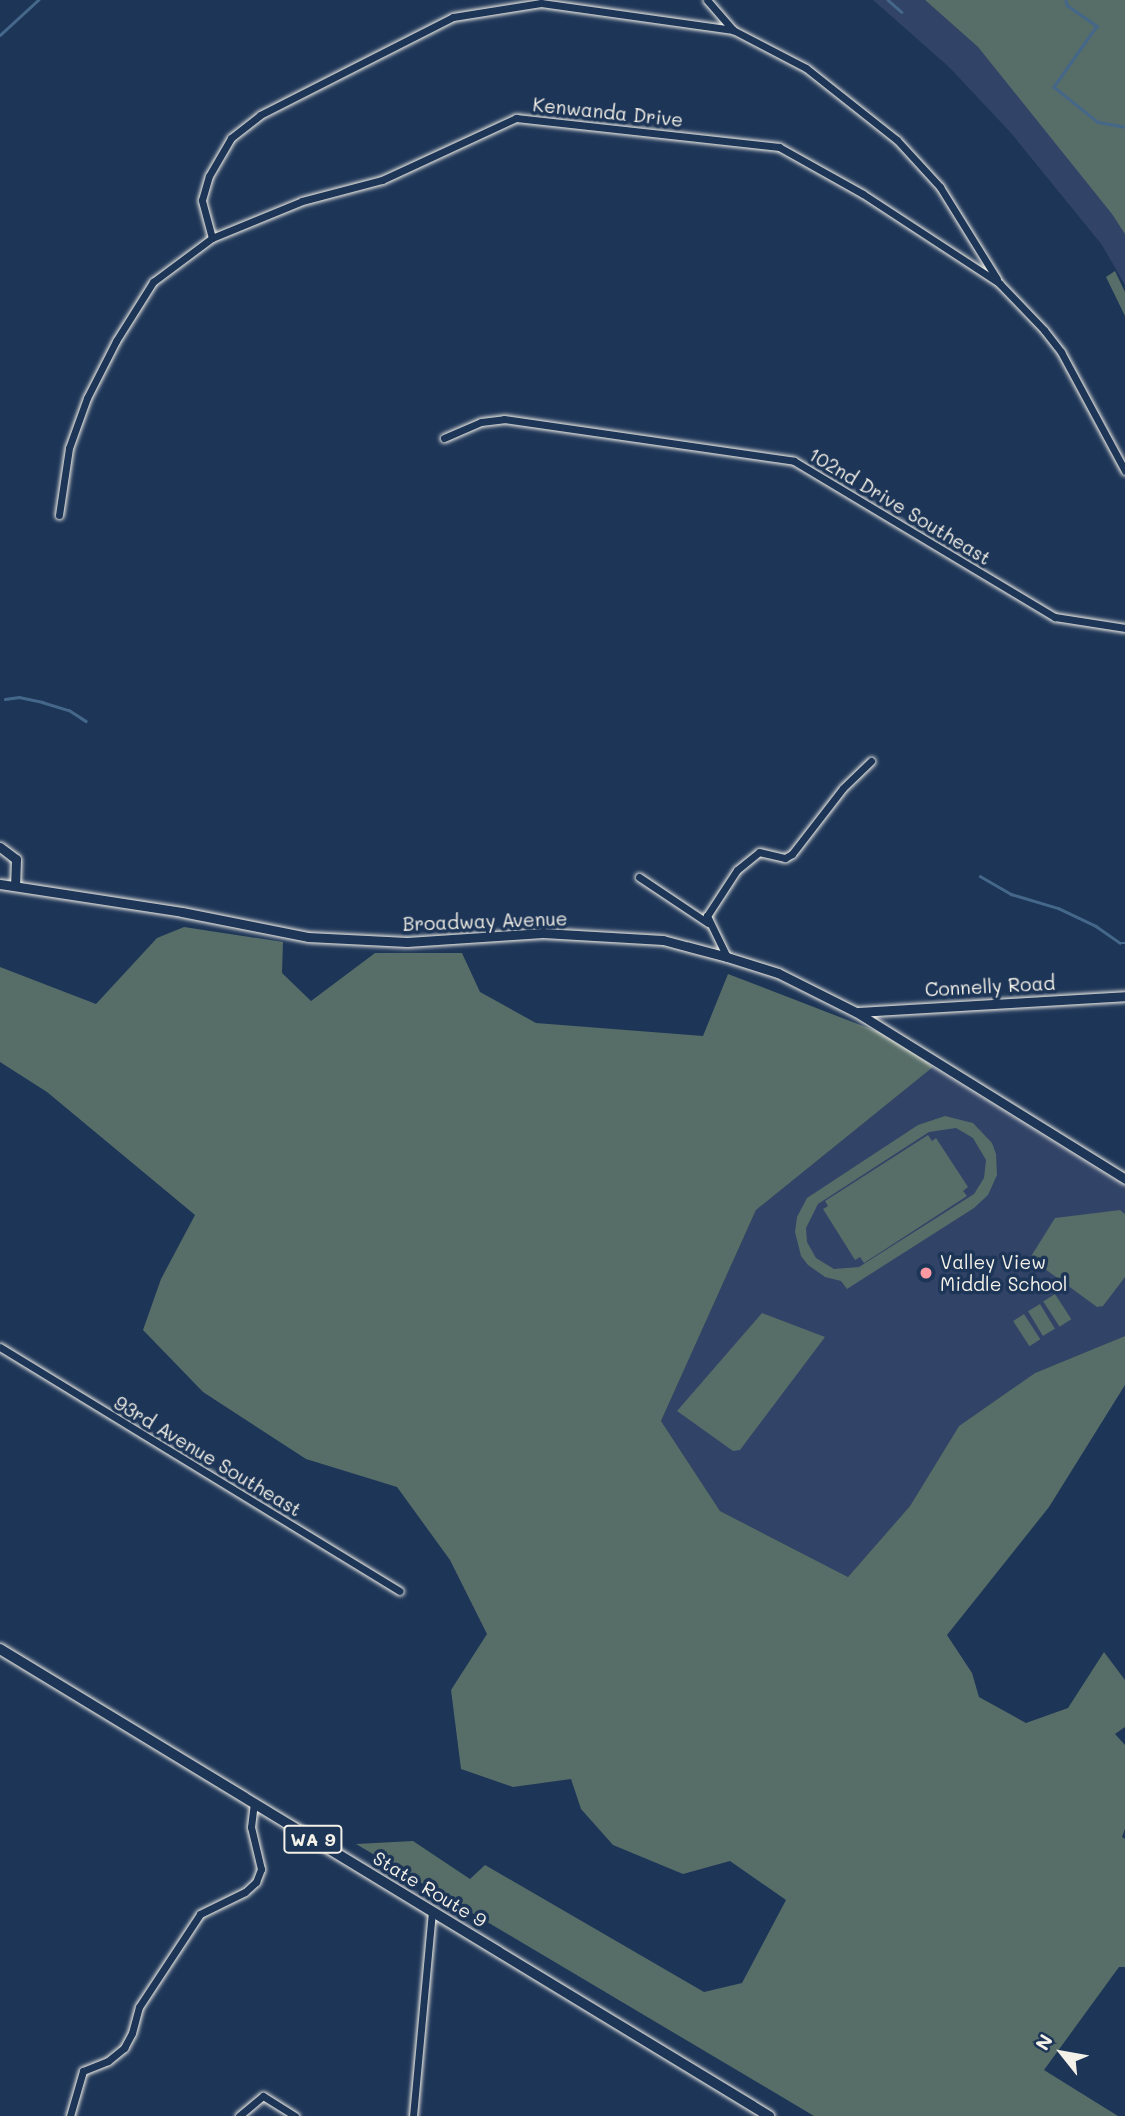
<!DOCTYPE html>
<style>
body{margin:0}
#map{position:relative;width:1125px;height:2116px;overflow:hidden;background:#1d3557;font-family:Mali,sans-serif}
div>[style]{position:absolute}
.built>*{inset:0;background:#314367}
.green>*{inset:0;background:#576d68;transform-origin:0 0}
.stream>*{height:2.5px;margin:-1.25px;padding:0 1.25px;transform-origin:1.25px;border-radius:1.25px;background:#44678a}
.roads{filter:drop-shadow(0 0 2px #f4f1e8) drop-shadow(0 0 2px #f4f1e8)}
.minor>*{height:7px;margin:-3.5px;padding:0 3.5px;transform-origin:3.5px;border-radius:3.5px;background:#1d3557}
.tertiary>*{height:9px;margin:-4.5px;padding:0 4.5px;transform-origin:4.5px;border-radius:4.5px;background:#1d3557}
.primary>*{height:10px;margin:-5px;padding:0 5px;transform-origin:5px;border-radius:5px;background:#1d3557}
.dots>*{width:19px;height:19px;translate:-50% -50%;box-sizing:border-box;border:4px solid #1d3557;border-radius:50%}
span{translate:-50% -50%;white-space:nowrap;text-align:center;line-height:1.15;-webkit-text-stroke:7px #1d3557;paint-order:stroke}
.shield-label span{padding:2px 5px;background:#1d3557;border:2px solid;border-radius:5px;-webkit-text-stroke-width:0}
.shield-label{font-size:18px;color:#f4f1e8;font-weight:700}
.street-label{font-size:19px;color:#f4f1e8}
.poi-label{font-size:19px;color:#f4f1e8}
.left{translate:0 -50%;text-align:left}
.north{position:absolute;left:1027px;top:2018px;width:70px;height:70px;-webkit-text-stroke:5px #1d3557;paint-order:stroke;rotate:301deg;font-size:19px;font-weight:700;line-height:28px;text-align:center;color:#f4f1e8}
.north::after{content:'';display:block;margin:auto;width:24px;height:32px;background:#f4f1e8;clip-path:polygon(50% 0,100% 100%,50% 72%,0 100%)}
</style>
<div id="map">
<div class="built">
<i style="clip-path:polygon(873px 0,925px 0,978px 47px,1125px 212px,1125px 285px,1102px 245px,1011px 133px,949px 67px)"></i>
<i style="clip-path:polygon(933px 1067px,1125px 1186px,1125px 1336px,1035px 1373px,959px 1426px,910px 1506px,848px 1577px,720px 1511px,661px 1421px,756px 1210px)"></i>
</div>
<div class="green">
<i style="clip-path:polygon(925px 0,1125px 0,1125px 234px,1112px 214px,978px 47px)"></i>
<i style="clip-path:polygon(1115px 271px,1125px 292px,1125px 316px,1106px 277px)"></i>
<i style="clip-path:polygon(184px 927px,283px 942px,282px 973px,311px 1001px,375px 953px,462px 953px,480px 992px,536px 1023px,703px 1036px,728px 974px,902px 1041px,933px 1067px,756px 1210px,661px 1421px,720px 1511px,848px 1577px,910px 1506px,959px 1426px,1035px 1373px,1125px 1336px,1125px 1385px,1049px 1507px,947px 1635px,972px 1673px,979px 1697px,1026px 1723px,1068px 1708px,1104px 1652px,1125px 1680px,1125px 1727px,1115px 1734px,1125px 1745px,1125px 1829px,1122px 1837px,1125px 1839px,1125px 1967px,1119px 1967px,1044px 2070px,1118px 2116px,814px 2116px,356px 1844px,413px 1841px,470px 1879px,485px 1865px,704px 1992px,742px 1983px,786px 1900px,730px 1861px,683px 1874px,613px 1845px,581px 1809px,571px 1779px,513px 1787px,461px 1769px,451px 1690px,487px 1634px,450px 1560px,397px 1487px,306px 1459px,203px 1392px,143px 1330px,161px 1279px,195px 1215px,47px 1092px,0 1062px,0 967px,96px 1004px,157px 938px)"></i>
<i style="clip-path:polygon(evenodd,945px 1116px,973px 1123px,992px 1143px,996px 1154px,997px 1175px,988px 1195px,974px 1208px,847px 1289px,841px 1281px,825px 1277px,808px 1265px,801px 1256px,795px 1232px,797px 1217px,807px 1198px,918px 1125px,945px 1116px,956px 1128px,973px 1138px,986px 1160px,984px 1178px,974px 1194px,859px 1267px,834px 1269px,816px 1258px,807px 1242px,806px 1228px,818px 1204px,929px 1132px,956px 1128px)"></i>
<i style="clip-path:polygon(928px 1135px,932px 1141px,936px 1138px,968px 1187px,963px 1191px,967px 1196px,864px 1263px,860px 1257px,855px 1260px,823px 1209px,828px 1206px,825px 1201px)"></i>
<i style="clip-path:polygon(1120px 1210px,1125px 1214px,1125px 1277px,1103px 1306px,1097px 1307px,1030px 1258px,1055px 1218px)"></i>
<i style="left:1055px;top:1294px;width:30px;height:14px;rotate:57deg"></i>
<i style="left:1040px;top:1304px;width:29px;height:14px;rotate:59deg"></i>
<i style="clip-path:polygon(762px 1313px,825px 1337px,740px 1450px,733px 1451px,677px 1411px)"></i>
<i style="left:1024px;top:1314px;width:30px;height:13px;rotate:57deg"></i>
</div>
<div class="stream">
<i style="left:888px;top:0;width:18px;rotate:41deg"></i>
<i style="left:1066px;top:0;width:5px;rotate:79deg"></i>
<i style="left:1067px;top:5px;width:37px;rotate:35deg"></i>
<i style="left:1097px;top:26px;width:75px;rotate:125.2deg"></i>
<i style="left:1054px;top:87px;width:56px;rotate:38.5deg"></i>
<i style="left:1098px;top:122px;width:27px;rotate:10deg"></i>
<i style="left:0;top:35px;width:52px;rotate:-42.6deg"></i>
<i style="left:5px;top:699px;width:14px;rotate:-8deg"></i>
<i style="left:19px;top:697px;width:24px;rotate:12deg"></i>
<i style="left:42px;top:702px;width:28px;rotate:17deg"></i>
<i style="left:69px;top:710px;width:20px;rotate:33deg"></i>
<i style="left:980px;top:876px;width:36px;rotate:30deg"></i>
<i style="left:1011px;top:894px;width:49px;rotate:16.6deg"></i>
<i style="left:1058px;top:908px;width:42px;rotate:25.3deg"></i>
<i style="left:1096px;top:926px;width:29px;rotate:35deg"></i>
<i style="left:1120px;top:943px;width:5px"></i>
</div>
<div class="roads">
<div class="minor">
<i style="left:707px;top:0;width:40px;rotate:49deg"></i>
<i style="left:212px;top:238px;width:39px;rotate:-105deg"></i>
<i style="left:202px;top:200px;width:25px;rotate:-74deg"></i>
<i style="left:209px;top:176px;width:44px;rotate:-59.9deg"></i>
<i style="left:231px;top:138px;width:37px;rotate:-38deg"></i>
<i style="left:260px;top:115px;width:216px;rotate:-26.9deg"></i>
<i style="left:453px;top:17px;width:89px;rotate:-9deg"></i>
<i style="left:541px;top:3px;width:194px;rotate:8deg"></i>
<i style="left:733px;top:30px;width:82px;rotate:27.5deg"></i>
<i style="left:806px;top:68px;width:116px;rotate:38.4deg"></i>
<i style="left:897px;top:140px;width:64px;rotate:47.5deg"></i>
<i style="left:940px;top:187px;width:108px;rotate:58.2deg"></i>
<i style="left:444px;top:438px;width:40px;rotate:-23.4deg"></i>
<i style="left:481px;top:422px;width:23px;rotate:-7deg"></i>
<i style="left:504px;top:419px;width:293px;rotate:8.2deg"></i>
<i style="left:794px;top:461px;width:304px;rotate:30.9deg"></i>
<i style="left:1055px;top:617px;width:71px;rotate:8.9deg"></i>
<i style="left:59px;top:515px;width:68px;rotate:-81.5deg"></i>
<i style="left:69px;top:448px;width:53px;rotate:-70.2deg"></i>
<i style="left:87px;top:398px;width:64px;rotate:-63deg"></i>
<i style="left:116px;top:341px;width:70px;rotate:-57.9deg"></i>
<i style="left:153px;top:282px;width:74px;rotate:-36.7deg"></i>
<i style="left:212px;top:238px;width:97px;rotate:-22.3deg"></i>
<i style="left:302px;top:201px;width:83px;rotate:-14.7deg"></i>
<i style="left:382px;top:180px;width:148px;rotate:-24.8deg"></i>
<i style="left:516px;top:118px;width:265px;rotate:6.3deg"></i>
<i style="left:779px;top:147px;width:96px;rotate:29.2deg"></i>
<i style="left:863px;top:194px;width:163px;rotate:33.2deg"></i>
<i style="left:999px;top:283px;width:65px;rotate:46.2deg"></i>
<i style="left:1044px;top:330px;width:28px;rotate:52deg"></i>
<i style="left:1061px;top:352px;width:135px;rotate:61.7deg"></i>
<i style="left:639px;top:877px;width:83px;rotate:33.7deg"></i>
<i style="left:727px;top:957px;width:46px;rotate:-116deg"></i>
<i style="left:707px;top:916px;width:55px;rotate:-56.9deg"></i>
<i style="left:737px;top:870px;width:28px;rotate:-39deg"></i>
<i style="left:759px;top:852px;width:27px;rotate:13deg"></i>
<i style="left:785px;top:858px;width:8px;rotate:-30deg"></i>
<i style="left:792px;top:854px;width:83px;rotate:-52.3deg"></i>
<i style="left:843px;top:788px;width:39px;rotate:-44deg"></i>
<i style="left:0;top:1347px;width:468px;rotate:31.4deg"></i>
<i style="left:70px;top:2116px;width:47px;rotate:-73.9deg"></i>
<i style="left:83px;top:2071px;width:27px;rotate:-22deg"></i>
<i style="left:108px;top:2061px;width:21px;rotate:-39deg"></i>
<i style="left:124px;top:2048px;width:17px;rotate:-62deg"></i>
<i style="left:132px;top:2033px;width:27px;rotate:-75deg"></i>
<i style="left:139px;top:2007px;width:111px;rotate:-56.7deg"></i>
<i style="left:200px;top:1914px;width:50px;rotate:-26.1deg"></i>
<i style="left:245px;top:1892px;width:15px;rotate:-42deg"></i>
<i style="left:256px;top:1882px;width:14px;rotate:-69deg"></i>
<i style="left:261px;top:1869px;width:43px;rotate:-103.4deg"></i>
<i style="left:251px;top:1827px;width:23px;rotate:-83deg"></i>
<i style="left:239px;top:2116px;width:31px;rotate:-40deg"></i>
<i style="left:263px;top:2096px;width:38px;rotate:32deg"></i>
<i style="left:413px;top:2116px;width:206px;rotate:-84.7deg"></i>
</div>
<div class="tertiary">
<i style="left:0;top:847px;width:20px;rotate:37deg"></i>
<i style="left:16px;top:859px;width:25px;rotate:92deg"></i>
<i style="left:0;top:884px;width:184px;rotate:8.7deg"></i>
<i style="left:182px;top:912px;width:128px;rotate:11.2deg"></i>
<i style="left:308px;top:937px;width:99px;rotate:2.9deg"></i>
<i style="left:407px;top:942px;width:136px;rotate:-3.8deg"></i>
<i style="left:543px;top:933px;width:120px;rotate:3.3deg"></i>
<i style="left:663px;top:940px;width:66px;rotate:14.9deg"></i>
<i style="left:727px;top:957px;width:53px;rotate:17.4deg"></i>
<i style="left:778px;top:973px;width:87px;rotate:26.6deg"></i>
<i style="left:856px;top:1012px;width:317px;rotate:31.8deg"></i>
<i style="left:858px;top:1012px;width:267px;rotate:-3.4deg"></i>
</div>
<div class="primary">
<i style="left:0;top:1649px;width:900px;rotate:31.27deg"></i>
</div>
</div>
<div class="dots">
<i style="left:926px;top:1273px;background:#ff9aa2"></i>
</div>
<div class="shield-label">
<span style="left:313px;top:1839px">WA 9</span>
</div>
<div class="street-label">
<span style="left:608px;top:112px;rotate:6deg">Kenwanda Drive</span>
<span style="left:900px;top:506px;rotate:31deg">102nd Drive Southeast</span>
<span style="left:485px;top:921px;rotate:-2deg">Broadway Avenue</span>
<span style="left:990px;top:986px;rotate:-3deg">Connelly Road</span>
<span style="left:208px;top:1456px;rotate:31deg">93rd Avenue Southeast</span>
<span style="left:430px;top:1889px;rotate:31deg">State Route 9</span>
</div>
<div class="poi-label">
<span class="left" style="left:940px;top:1273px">Valley View<br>Middle School</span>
</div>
<div class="north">N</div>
</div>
